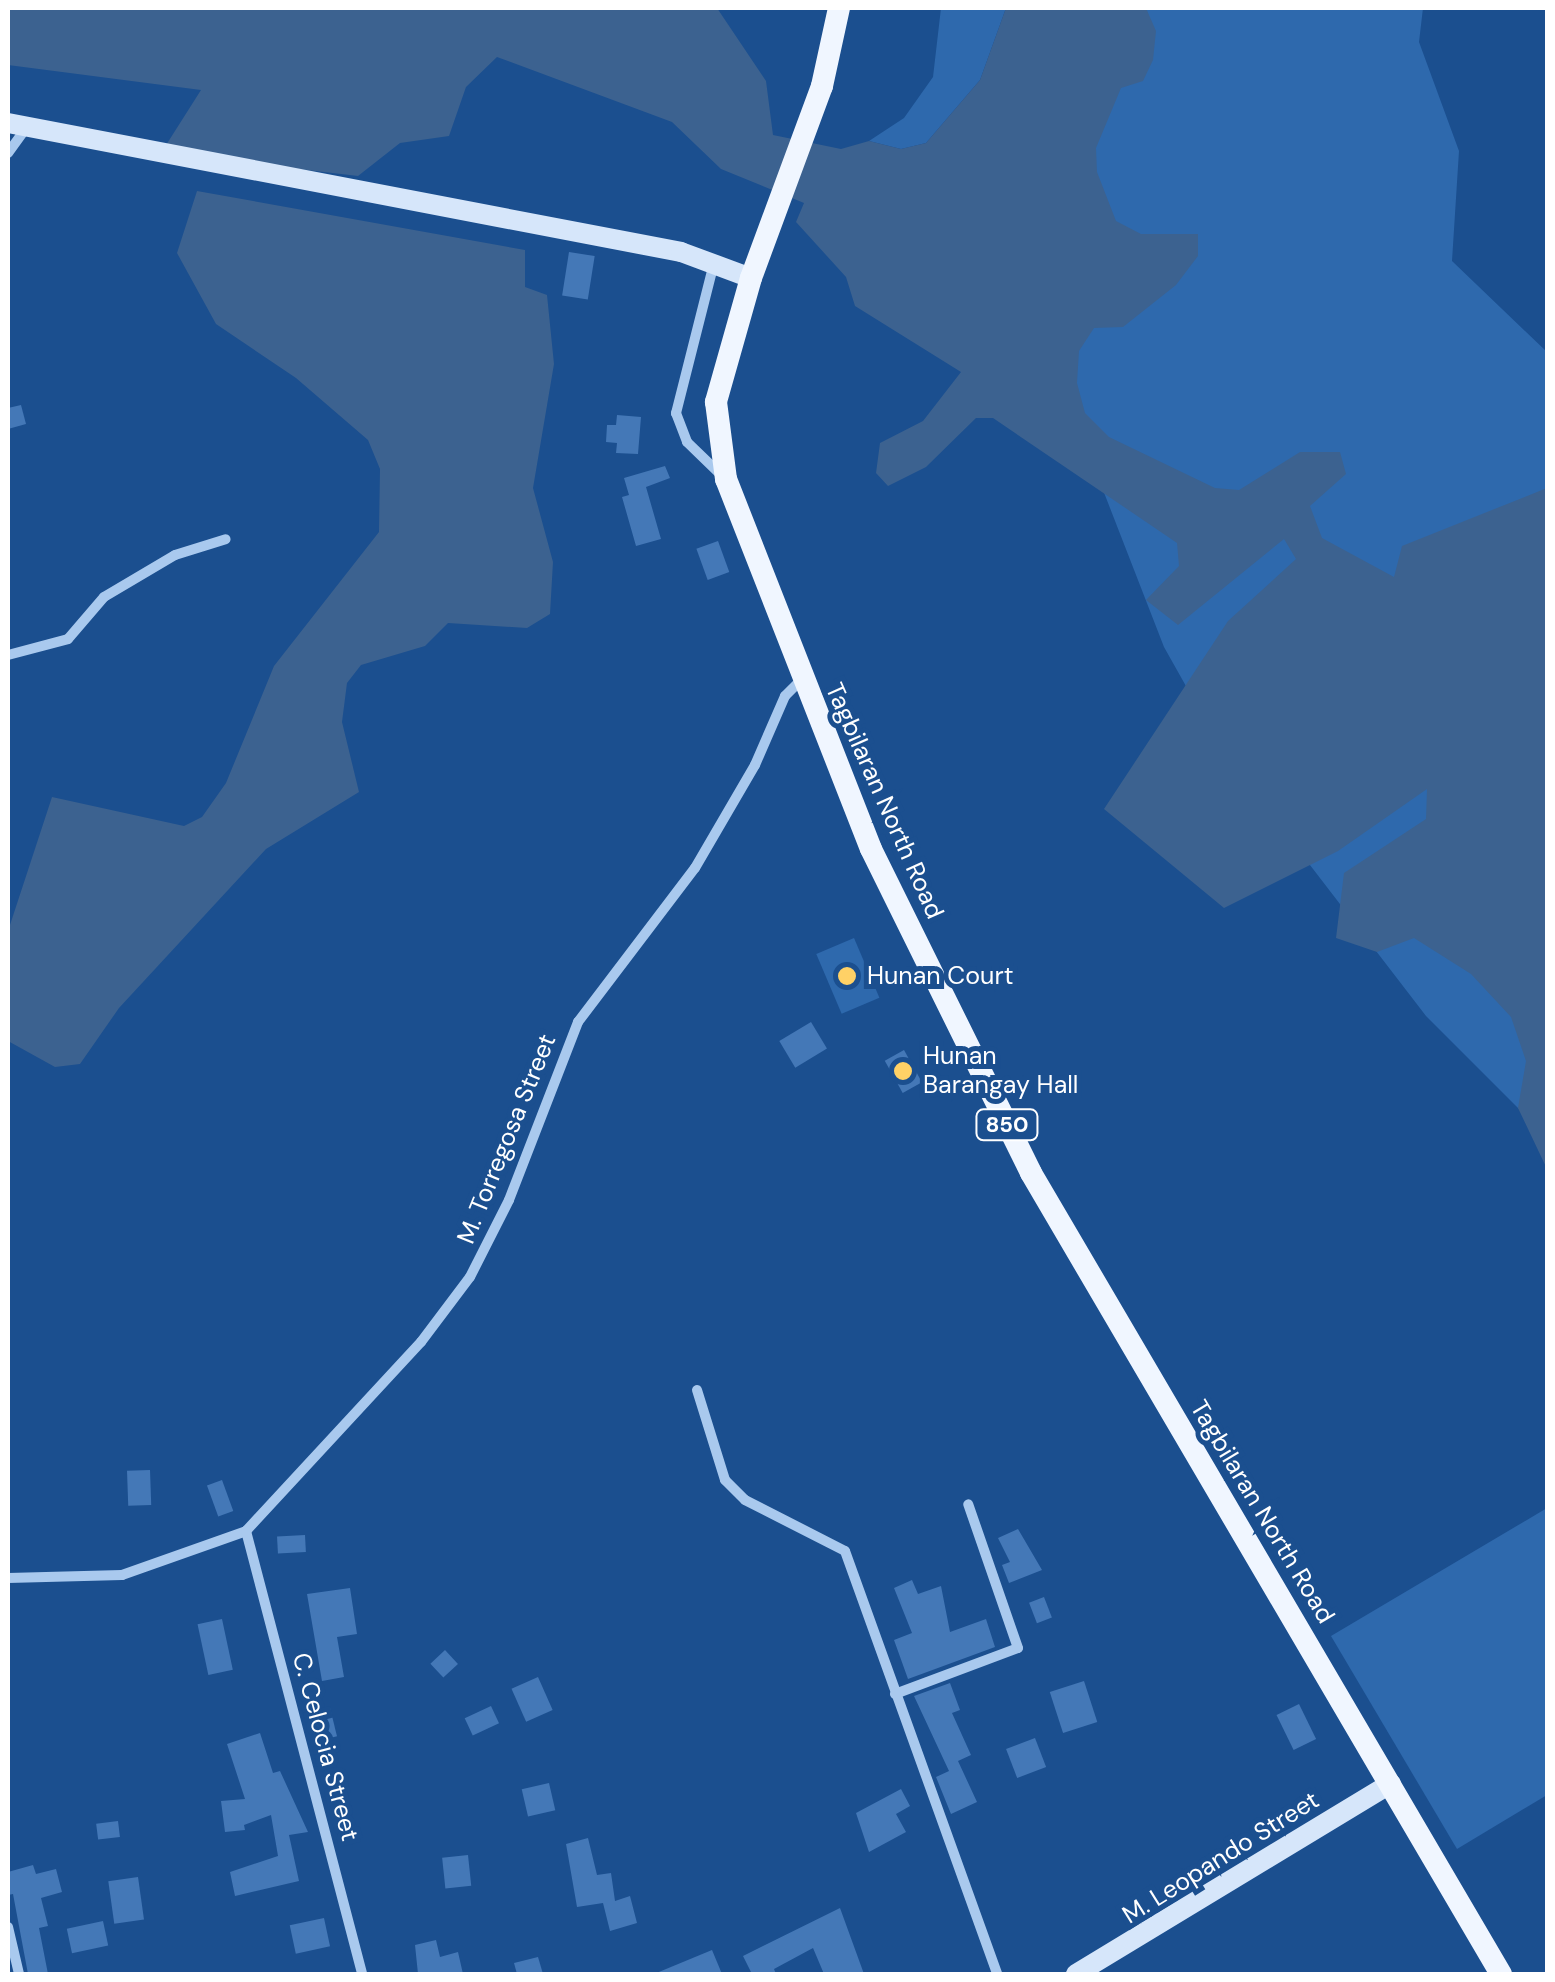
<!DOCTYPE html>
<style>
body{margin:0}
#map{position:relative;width:1555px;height:1982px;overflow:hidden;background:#1b4f8f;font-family:"DM Sans",sans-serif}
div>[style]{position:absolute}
.green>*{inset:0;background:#2e69ad;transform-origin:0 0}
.water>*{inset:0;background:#3c6290}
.building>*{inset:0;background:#4478b7;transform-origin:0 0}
.street>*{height:10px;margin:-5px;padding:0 5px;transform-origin:5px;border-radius:5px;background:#a9c9ee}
.secondary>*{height:20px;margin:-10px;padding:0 10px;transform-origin:10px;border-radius:10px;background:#d6e6fa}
.primary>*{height:22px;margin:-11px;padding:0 11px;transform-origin:11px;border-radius:11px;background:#f0f6ff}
.dots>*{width:28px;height:28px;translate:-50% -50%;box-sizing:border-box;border:5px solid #1b4f8f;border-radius:50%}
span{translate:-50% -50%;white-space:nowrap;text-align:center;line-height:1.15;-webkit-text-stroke:10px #1b4f8f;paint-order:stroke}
.shield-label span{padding:2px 8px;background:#1b4f8f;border:2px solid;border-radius:8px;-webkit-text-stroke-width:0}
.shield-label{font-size:22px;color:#fff;font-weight:700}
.street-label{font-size:25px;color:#fff}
.poi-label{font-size:25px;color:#fff}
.left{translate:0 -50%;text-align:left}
.frame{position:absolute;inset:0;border:10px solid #fff;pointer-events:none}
</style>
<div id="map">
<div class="green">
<i style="clip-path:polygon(941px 8px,1006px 8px,980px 80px,926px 143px,901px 149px,869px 141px,904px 118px,933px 77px)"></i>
<i style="clip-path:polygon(1106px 8px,1423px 8px,1419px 42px,1459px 151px,1452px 261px,1547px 352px,1547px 1137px,1426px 1016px,1223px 752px,1164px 647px,1096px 472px,1042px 380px,1067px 192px)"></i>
<i style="left:854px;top:938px;width:65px;height:41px;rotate:67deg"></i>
<i style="clip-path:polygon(1547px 1508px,1547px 1795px,1457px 1849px,1331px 1636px)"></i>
</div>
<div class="water">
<i style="clip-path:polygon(8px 8px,717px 8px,766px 81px,773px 135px,841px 149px,869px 141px,901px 149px,926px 143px,980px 80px,1006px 8px,1146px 8px,1156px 31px,1153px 60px,1143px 81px,1121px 88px,1096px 148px,1097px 172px,1116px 221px,1141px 234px,1198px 234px,1198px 256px,1176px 285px,1123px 327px,1094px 328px,1079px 351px,1077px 383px,1085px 413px,1109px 437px,1215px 488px,1239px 490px,1300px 452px,1340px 452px,1346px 474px,1310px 506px,1322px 538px,1394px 577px,1402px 546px,1547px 488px,1547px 1169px,1518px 1108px,1526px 1061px,1511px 1017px,1471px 974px,1414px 938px,1377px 952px,1336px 938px,1344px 873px,1426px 819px,1427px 789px,1338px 851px,1224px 908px,1104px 809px,1228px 621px,1296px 559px,1284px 539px,1178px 625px,1146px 600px,1179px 566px,1177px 543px,993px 418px,976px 418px,926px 467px,888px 486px,876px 473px,880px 443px,923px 421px,961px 372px,855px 306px,846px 277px,796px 222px,804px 203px,721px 169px,672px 122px,497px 57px,466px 87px,449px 136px,400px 143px,358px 176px,161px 153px,201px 90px,8px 65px)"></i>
<i style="clip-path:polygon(197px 191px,525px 250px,525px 287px,547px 295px,554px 364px,533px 488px,553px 562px,550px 614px,527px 628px,448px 623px,425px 646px,361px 665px,347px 683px,342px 722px,359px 792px,266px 849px,119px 1008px,80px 1064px,55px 1067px,8px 1041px,8px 931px,52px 797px,184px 826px,202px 817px,226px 783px,274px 666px,379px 532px,380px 469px,368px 440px,296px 378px,216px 324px,177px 253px)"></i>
</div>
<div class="building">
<i style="left:569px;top:252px;width:26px;height:44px;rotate:9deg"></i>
<i style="clip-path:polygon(21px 405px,26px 424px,8px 429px,8px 408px)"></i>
<i style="clip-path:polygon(617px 415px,641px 417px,638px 454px,616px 453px,617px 443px,606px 442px,607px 425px,616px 425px)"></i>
<i style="clip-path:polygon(665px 466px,670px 478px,646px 487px,661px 539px,636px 546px,622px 497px,629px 495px,624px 478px)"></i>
<i style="left:718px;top:541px;width:33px;height:23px;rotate:70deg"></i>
<i style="left:811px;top:1022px;width:31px;height:37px;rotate:59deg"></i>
<i style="left:904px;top:1050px;width:37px;height:22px;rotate:61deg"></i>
<i style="left:150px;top:1470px;width:35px;height:23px;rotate:88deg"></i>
<i style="left:222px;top:1480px;width:33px;height:16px;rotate:70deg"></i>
<i style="clip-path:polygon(1018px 1529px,1042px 1570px,1009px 1583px,1002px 1565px,1010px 1562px,998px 1538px)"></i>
<i style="left:305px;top:1535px;width:17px;height:28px;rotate:87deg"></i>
<i style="clip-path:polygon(912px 1580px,918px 1594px,941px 1586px,950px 1632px,986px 1619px,995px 1647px,908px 1679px,894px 1640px,912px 1633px,894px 1588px)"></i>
<i style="clip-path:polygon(350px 1588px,357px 1634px,337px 1637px,344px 1677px,322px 1681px,307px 1594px)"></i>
<i style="left:1044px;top:1597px;width:22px;height:16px;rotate:69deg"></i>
<i style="left:222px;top:1619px;width:52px;height:25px;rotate:78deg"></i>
<i style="left:445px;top:1650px;width:19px;height:20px;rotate:47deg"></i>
<i style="left:538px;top:1677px;width:36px;height:29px;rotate:66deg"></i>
<i style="left:1084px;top:1681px;width:43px;height:36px;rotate:72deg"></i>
<i style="clip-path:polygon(950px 1683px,960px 1710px,952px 1713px,971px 1755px,958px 1761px,977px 1802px,951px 1814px,936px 1777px,949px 1771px,914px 1696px)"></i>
<i style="left:1299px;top:1704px;width:39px;height:25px;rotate:64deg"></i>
<i style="left:491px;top:1706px;width:19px;height:29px;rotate:65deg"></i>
<i style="left:330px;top:1708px;width:29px;height:23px;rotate:76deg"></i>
<i style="clip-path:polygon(260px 1733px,273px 1773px,280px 1771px,308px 1832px,289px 1835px,299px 1881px,235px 1896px,230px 1872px,278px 1856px,271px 1815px,244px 1825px,245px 1830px,225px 1832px,221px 1801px,245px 1799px,227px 1744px)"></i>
<i style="left:1035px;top:1738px;width:31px;height:31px;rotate:69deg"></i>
<i style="left:549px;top:1783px;width:28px;height:28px;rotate:77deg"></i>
<i style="clip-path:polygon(901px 1789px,910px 1806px,896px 1814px,906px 1832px,869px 1852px,856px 1813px)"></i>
<i style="left:118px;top:1821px;width:16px;height:22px;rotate:83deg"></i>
<i style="clip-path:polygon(588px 1838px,597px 1875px,611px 1873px,615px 1901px,630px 1896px,637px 1923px,610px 1931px,603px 1903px,577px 1907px,566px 1844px)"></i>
<i style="left:468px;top:1855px;width:31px;height:26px;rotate:84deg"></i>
<i style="clip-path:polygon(33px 1865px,36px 1874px,56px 1869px,62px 1892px,41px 1898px,48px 1926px,39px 1928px,48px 1974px,28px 1974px,13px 1894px,8px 1895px,8px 1872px)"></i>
<i style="left:138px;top:1877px;width:43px;height:30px;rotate:82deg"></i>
<i style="clip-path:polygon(840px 1908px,864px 1974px,824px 1974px,813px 1948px,774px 1969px,776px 1974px,752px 1974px,743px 1956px)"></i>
<i style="left:324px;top:1918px;width:29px;height:35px;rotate:78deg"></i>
<i style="left:103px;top:1921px;width:25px;height:37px;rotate:78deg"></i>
<i style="clip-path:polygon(436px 1940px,440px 1957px,458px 1952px,463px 1974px,418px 1974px,415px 1945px)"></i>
<i style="clip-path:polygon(712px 1950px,722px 1974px,654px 1974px)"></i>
<i style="clip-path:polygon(538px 1957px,543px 1974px,517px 1974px,514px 1963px)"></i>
</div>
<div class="street">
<i style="left:8px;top:153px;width:31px;rotate:-54deg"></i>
<i style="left:713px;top:267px;width:151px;rotate:104.2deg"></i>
<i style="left:676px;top:413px;width:31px;rotate:69deg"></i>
<i style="left:687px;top:442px;width:47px;rotate:44.1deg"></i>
<i style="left:8px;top:655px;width:62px;rotate:-14.9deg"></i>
<i style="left:68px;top:639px;width:55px;rotate:-49.4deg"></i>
<i style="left:104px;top:597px;width:82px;rotate:-30.6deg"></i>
<i style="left:175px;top:555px;width:53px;rotate:-17.4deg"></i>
<i style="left:697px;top:1390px;width:94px;rotate:72.7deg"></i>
<i style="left:725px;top:1480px;width:28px;rotate:45deg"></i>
<i style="left:745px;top:1500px;width:112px;rotate:27deg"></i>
<i style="left:845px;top:1551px;width:449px;rotate:70.2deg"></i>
<i style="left:246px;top:1531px;width:458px;rotate:75.3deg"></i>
<i style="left:8px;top:1578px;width:114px;rotate:-1.5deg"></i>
<i style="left:122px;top:1575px;width:132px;rotate:-19.5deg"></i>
<i style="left:246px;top:1531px;width:258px;rotate:-47.2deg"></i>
<i style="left:421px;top:1342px;width:81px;rotate:-53deg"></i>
<i style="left:470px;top:1277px;width:86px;rotate:-63.1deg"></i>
<i style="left:509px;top:1200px;width:191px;rotate:-68.8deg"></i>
<i style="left:578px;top:1022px;width:193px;rotate:-52.8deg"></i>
<i style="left:695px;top:868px;width:119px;rotate:-59.8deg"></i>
<i style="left:755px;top:765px;width:75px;rotate:-66.5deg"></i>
<i style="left:785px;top:696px;width:23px;rotate:-45deg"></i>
<i style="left:895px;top:1694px;width:131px;rotate:-20.5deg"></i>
<i style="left:1018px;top:1648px;width:152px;rotate:-109.1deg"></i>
<i style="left:8px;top:1927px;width:48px;rotate:76.8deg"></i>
</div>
<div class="secondary">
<i style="left:8px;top:123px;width:685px;rotate:10.85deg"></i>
<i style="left:681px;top:252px;width:75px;rotate:20.4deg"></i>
<i style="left:1076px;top:1974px;width:368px;rotate:-31.2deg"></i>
</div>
<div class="primary">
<i style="left:839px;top:8px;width:80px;rotate:102.3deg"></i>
<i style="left:822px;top:86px;width:205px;rotate:110.3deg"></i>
<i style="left:751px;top:278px;width:129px;rotate:105.8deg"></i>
<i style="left:716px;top:402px;width:78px;rotate:82.6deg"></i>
<i style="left:726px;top:479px;width:397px;rotate:68.6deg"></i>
<i style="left:871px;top:849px;width:361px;rotate:63.7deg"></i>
<i style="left:1031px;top:1173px;width:929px;rotate:59.6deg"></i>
</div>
<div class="dots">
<i style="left:847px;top:976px;background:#ffd166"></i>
<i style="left:903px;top:1071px;background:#ffd166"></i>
</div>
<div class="shield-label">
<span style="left:1007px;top:1125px">850</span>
</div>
<div class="street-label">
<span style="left:884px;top:801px;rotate:66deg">Tagbilaran North Road</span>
<span style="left:507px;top:1139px;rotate:-68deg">M. Torregosa Street</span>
<span style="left:1262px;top:1512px;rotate:59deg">Tagbilaran North Road</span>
<span style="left:325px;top:1747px;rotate:75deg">C. Celocia Street</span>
<span style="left:1221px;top:1858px;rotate:-32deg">M. Leopando Street</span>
</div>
<div class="poi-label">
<span class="left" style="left:867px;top:976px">Hunan Court</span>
<span class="left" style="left:923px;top:1071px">Hunan<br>Barangay Hall</span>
</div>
<div class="frame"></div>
</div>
